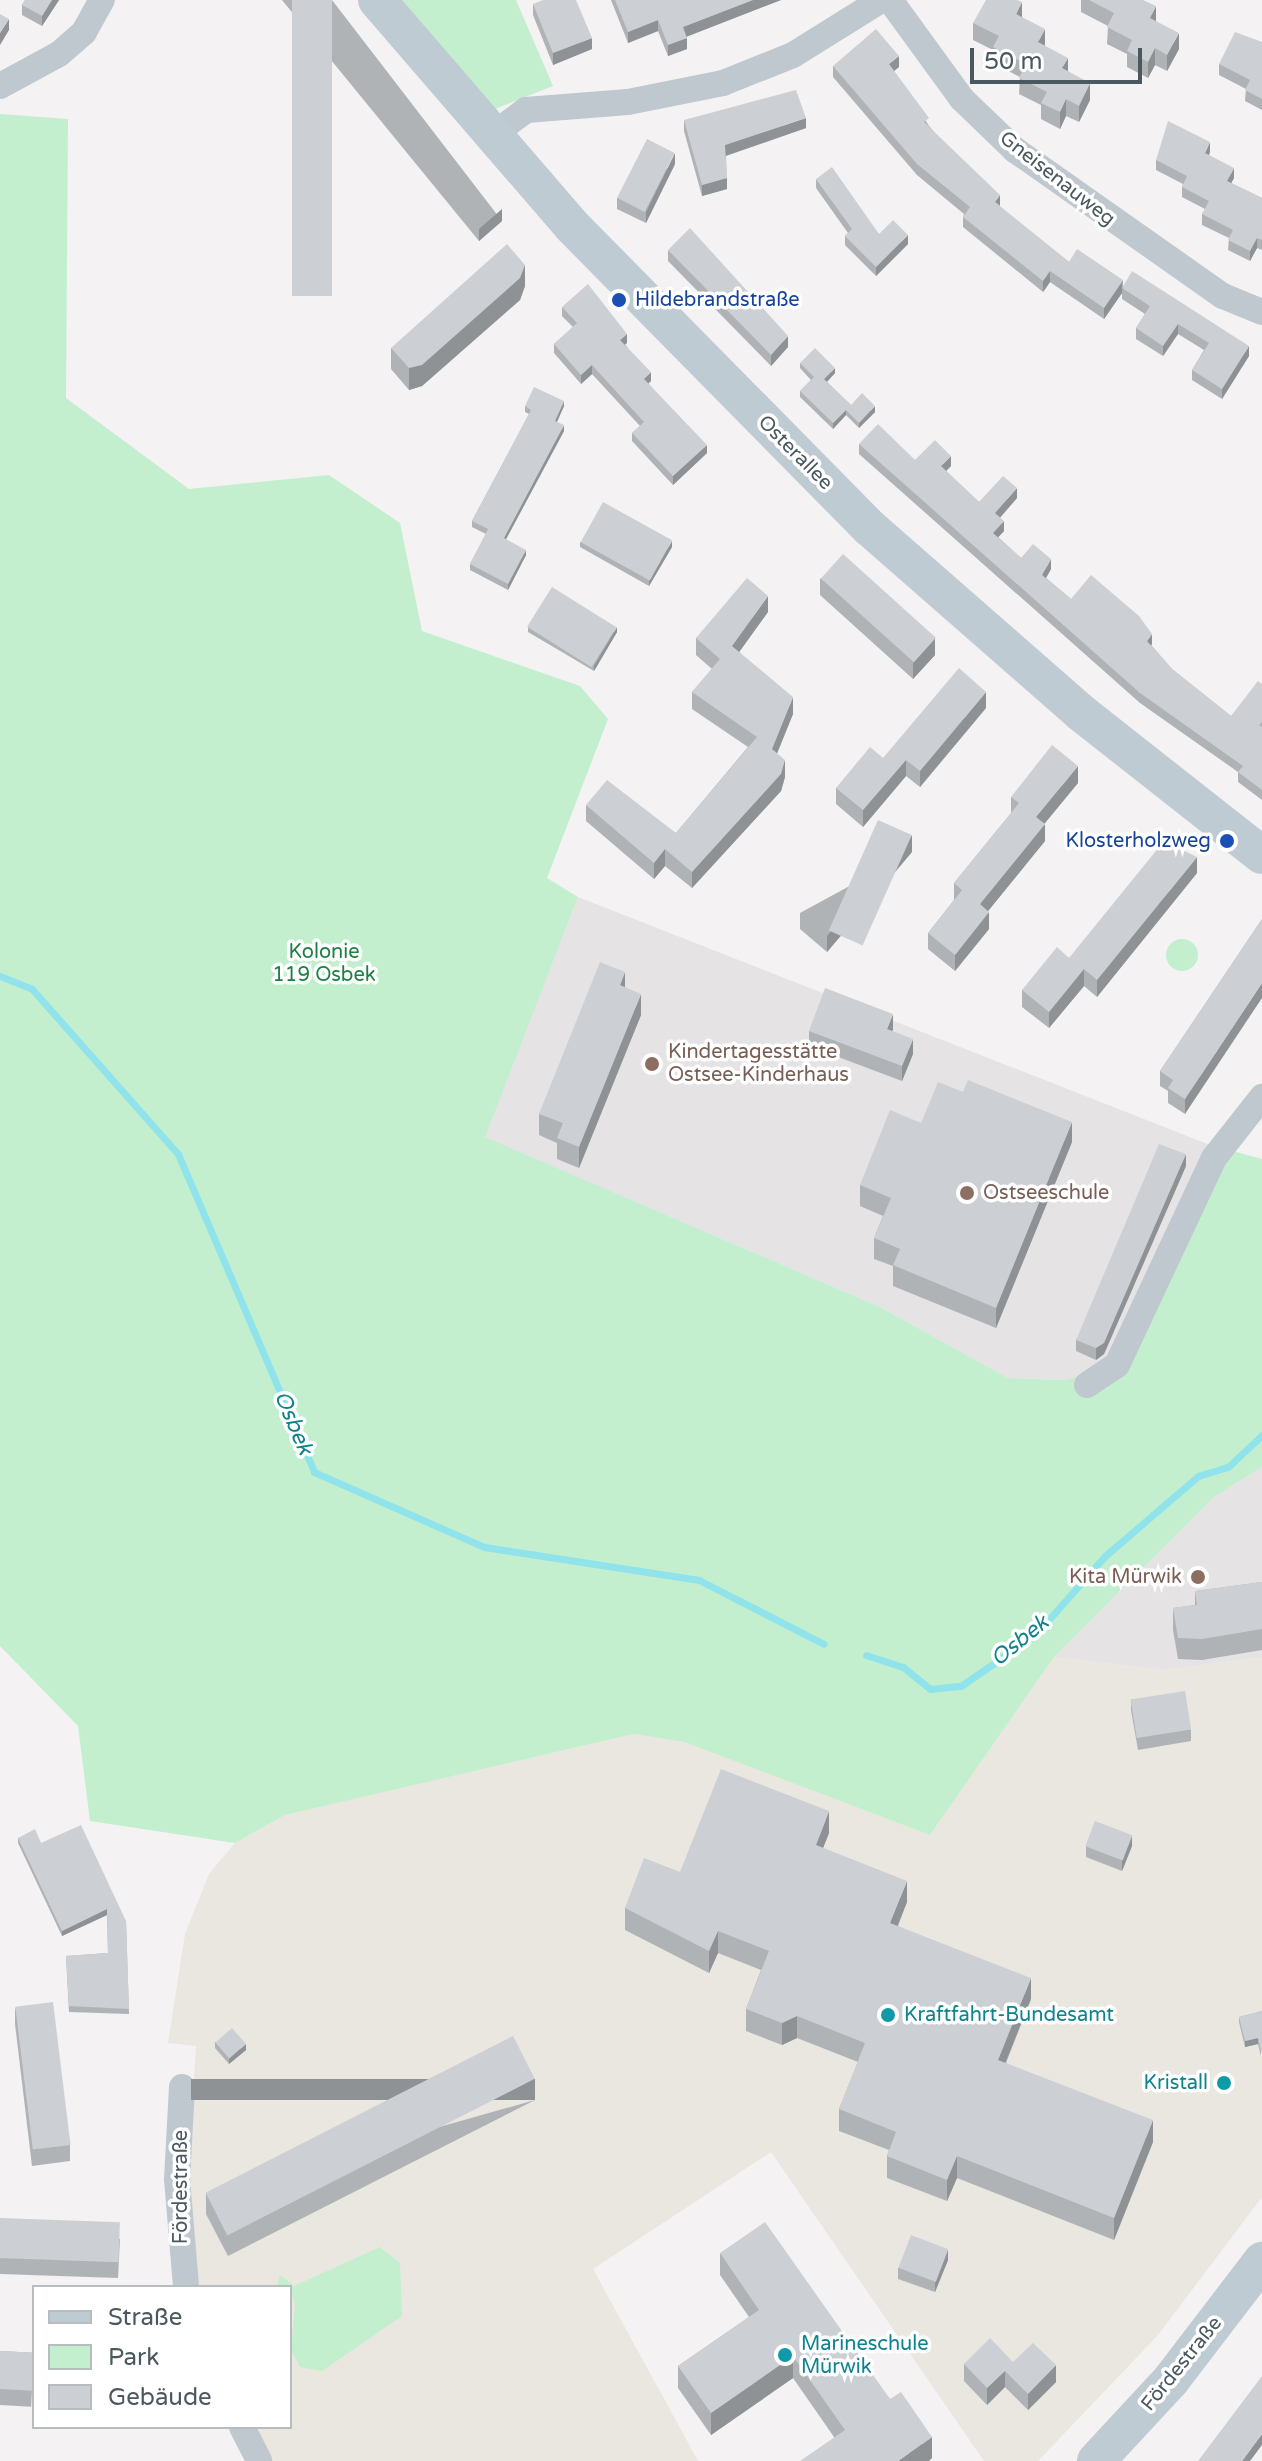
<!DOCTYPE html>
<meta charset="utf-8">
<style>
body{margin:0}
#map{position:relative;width:1262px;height:2461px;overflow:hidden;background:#f4f2f2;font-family:"Varela Round",sans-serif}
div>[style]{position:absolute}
.commercial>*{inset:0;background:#eae6e0}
.education>*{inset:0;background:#e5e3e4}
.green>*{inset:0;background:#c3efcf}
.round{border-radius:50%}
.stream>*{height:7px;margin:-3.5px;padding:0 3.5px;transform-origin:3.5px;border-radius:3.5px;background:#91e3eb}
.street>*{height:26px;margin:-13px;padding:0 13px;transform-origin:13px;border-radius:13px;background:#bec8ce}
.secondary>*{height:38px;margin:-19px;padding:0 19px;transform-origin:19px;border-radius:19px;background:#bfcbd3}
.wall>*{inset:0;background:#afb3b6;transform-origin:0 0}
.shaded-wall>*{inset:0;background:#8f9294;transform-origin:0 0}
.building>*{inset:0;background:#ccd0d4;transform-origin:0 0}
.dots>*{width:22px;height:22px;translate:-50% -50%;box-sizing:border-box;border:4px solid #fff;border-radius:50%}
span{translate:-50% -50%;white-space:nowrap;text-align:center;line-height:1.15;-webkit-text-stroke:7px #fff;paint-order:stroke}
.street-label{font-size:20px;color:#4a585f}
.transit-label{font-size:20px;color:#164399}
.left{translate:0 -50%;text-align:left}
.right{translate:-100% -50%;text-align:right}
.park-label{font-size:20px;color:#1a8141}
.education-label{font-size:20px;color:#785e54}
.culture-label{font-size:20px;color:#0d838f}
.water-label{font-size:22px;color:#10828d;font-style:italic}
.legend{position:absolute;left:32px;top:2285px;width:260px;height:144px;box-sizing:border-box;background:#fff;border:2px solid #b7bcbf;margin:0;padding:10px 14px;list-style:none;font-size:24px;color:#4a585f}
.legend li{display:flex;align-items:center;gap:16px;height:40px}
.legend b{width:40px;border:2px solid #b7bcbf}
.scale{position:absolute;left:970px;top:48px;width:172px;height:36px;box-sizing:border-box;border:4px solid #4a585f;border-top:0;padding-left:10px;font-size:24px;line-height:28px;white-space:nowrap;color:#4a585f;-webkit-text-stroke:6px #fff;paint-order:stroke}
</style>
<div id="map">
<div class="commercial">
<i style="clip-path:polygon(1054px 1657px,1165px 1670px,1262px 1657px,1262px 2197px,1158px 2335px,1038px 2461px,984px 2461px,771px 2152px,593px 2269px,698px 2461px,269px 2461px,253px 2427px,290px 2427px,290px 2287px,199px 2287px,187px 2204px,196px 2046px,168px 2043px,185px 1934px,209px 1874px,235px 1843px,285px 1815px,634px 1734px,684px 1742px,930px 1835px)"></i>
</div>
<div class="education">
<i style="clip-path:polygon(578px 897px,1210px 1145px,1104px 1371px,1065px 1380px,1008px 1378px,878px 1306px,484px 1137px)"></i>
<i style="clip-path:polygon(1262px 1467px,1262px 1657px,1165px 1670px,1054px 1657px,1214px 1497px)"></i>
</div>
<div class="green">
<i style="clip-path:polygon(402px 0,516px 0,553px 86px,490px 111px)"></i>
<i style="clip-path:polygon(0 114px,68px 119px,66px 398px,189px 489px,329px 475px,400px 523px,422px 631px,580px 686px,608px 719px,547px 878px,578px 897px,485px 1137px,878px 1306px,1008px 1378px,1065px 1380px,1104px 1370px,1210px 1145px,1262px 1159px,1262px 1467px,1214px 1497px,1054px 1657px,930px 1835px,684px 1742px,634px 1734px,285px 1815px,235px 1843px,90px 1821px,78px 1726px,0 1646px)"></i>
<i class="round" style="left:1166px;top:939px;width:32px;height:32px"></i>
<i style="clip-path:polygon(380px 2247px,400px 2263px,402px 2316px,322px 2371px,300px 2367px,291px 2350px,295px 2305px,290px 2287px,277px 2287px,280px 2275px,294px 2286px)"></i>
</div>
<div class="stream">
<i style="left:0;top:976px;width:35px;rotate:22deg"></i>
<i style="left:32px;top:989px;width:220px;rotate:48.5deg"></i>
<i style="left:178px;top:1154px;width:346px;rotate:66.8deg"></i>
<i style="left:314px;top:1472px;width:186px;rotate:23.8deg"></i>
<i style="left:484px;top:1547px;width:218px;rotate:8.7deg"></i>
<i style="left:699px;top:1580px;width:140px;rotate:27.1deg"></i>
<i style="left:866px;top:1655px;width:39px;rotate:18deg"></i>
<i style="left:903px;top:1667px;width:35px;rotate:39deg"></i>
<i style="left:930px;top:1689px;width:31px;rotate:-6deg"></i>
<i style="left:961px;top:1686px;width:91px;rotate:-34.7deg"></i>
<i style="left:1036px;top:1634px;width:104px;rotate:-48.5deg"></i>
<i style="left:1105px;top:1556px;width:123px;rotate:-40.7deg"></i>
<i style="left:1198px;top:1476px;width:31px;rotate:-17deg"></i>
<i style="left:1228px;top:1467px;width:47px;rotate:-43.3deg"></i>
</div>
<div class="street">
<i style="left:890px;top:0;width:122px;rotate:54deg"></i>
<i style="left:962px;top:99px;width:74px;rotate:43.9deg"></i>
<i style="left:1015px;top:150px;width:254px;rotate:35.1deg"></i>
<i style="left:1223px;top:296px;width:42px;rotate:22.3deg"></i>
<i style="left:0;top:86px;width:67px;rotate:-28.5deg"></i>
<i style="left:59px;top:54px;width:33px;rotate:-41deg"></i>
<i style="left:84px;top:32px;width:37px;rotate:-61deg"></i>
<i style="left:490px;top:137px;width:45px;rotate:-36.9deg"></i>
<i style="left:526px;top:110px;width:102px;rotate:-4.5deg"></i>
<i style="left:628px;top:102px;width:97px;rotate:-11.3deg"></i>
<i style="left:723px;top:83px;width:75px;rotate:-21.8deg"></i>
<i style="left:793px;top:55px;width:104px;rotate:-32deg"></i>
<i style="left:1087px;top:1385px;width:36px;rotate:-34deg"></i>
<i style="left:1117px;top:1365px;width:229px;rotate:-64.9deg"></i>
<i style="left:1214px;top:1158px;width:78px;rotate:-51.8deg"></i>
<i style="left:182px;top:2087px;width:92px;rotate:93.1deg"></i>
<i style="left:177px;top:2179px;width:108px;rotate:85.2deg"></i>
<i style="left:242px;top:2427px;width:38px;rotate:63deg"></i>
</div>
<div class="secondary">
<i style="left:377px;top:0;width:298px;rotate:49.2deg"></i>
<i style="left:572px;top:226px;width:424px;rotate:45.4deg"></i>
<i style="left:870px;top:528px;width:279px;rotate:41.2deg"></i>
<i style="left:1080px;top:712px;width:231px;rotate:38.2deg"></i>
<i style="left:1096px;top:2461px;width:110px;rotate:-47.2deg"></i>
<i style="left:1171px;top:2380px;width:150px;rotate:-52.6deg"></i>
</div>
<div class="wall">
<i style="clip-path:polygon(25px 0,59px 0,42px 26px,22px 15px,22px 5px)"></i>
<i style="clip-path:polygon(282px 0,332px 0,502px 221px,479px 241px)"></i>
<i style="clip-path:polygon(611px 0,781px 0,686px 37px,687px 49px,668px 56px,658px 31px,628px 43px)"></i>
<i style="clip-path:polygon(1081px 0,1143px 0,1156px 21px,1179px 49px,1167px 71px,1155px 65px,1148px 78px,1127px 67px,1127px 54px,1107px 44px,1108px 26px,1081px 12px)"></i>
<i style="clip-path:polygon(533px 4px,592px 49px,553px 65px,533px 15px)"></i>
<i style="clip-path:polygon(1022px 17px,1044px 46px,1068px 71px,1090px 100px,1079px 122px,1066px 116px,1060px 129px,1041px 119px,1041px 105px,1019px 94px,1020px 77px,993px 63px,993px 50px,973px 40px,973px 23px)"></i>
<i style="clip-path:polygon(1262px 42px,1262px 110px,1245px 101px,1246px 89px,1219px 75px,1219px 64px)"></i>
<i style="clip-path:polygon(833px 66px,899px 67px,894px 71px,929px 126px,1000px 207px,1069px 262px,1123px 286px,1249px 356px,1222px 399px,1192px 380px,1192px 370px,1204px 350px,1178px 334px,1163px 356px,1136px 339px,1136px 328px,1145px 314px,1122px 299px,1122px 293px,1104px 319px,1050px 282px,1043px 292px,963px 227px,963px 217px,964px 214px,917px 175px,833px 77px)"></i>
<i style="clip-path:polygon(684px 120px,806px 128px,726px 156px,727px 189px,702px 196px,684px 131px)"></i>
<i style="clip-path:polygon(1210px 152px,1209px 155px,1234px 178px,1231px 183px,1262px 198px,1262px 250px,1257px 248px,1250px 261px,1228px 250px,1229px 238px,1202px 225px,1202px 214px,1205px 209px,1182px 197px,1182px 187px,1183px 184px,1156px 170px,1156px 160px)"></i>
<i style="clip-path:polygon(675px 164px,646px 223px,617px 209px,617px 198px)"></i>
<i style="clip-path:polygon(816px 179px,879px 234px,908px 244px,876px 276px,845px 245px,845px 236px,848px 233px,816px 188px)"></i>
<i style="clip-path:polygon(668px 250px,788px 347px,771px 366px,668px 261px)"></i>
<i style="clip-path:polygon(525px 286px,520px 300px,422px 386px,409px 390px,391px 369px,391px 348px)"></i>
<i style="clip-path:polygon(562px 307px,627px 343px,625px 344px,651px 381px,648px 383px,707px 453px,673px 485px,632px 441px,632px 433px,640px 426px,592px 374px,581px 384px,554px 353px,554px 344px,573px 327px,562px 316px)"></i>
<i style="clip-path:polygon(800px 363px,835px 373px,827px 382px,851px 405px,875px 412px,859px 428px,846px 415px,833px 429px,800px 397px,800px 391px,811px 380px,800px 368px)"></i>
<i style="clip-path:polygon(525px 406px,564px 406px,557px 422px,564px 431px,506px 539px,526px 555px,508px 590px,470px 570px,470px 564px,486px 534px,472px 527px,472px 521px,529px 414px,525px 412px)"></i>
<i style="clip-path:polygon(859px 444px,915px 460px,951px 466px,946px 471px,979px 502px,1017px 498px,1000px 518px,1004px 531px,998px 537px,1021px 558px,1051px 569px,1046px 578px,1071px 599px,1152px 644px,1151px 645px,1172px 669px,1231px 716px,1262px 684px,1262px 800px,1238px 782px,1238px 772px,1140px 703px,859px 454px)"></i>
<i style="clip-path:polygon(580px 542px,672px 547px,649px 586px,580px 547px)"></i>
<i style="clip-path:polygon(820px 578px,935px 655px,913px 679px,820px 595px)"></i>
<i style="clip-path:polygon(768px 612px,739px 652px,793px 714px,777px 753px,785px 777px,781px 791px,692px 888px,665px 866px,654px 879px,586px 821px,586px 805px,676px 833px,748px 747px,692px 709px,692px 692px,712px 669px,696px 655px,696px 638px)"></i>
<i style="clip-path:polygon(528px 627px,617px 632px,594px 671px,528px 632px)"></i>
<i style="clip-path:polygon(986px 708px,920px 787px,906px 776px,863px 827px,836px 804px,836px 788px,883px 758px)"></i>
<i style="clip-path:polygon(1078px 783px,1044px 824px,1045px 841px,988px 911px,989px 929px,955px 971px,928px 949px,928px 933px,954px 900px,954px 883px,1011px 813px,1011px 797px)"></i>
<i style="clip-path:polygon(912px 852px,827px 952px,800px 929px,800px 913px)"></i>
<i style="clip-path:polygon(1197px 873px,1097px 997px,1084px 986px,1049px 1028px,1022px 1007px,1022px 990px)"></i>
<i style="clip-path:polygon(1262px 919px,1185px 1114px,1168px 1103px,1168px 1091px,1160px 1086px,1160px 1071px)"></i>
<i style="clip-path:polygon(625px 987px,641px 1015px,579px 1168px,557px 1159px,557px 1143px,539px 1135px,539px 1114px)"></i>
<i style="clip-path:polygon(893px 1029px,892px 1031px,913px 1054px,902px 1081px,809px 1046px,809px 1031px)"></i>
<i style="clip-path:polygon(921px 1123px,1072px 1142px,996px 1328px,893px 1286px,893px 1266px,874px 1259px,874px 1238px,883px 1216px,860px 1206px,860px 1185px)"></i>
<i style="clip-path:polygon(1186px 1166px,1104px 1354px,1096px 1360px,1076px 1351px,1076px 1340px)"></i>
<i style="clip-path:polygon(1262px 1582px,1262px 1650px,1202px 1660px,1178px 1659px,1173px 1630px,1173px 1608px,1195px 1605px,1195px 1591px)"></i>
<i style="clip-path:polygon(1131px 1699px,1191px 1730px,1191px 1741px,1138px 1750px,1131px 1710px)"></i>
<i style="clip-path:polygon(829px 1833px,823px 1848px,907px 1902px,898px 1926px,1031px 1999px,1006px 2063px,1153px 2142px,1114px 2240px,957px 2178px,947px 2201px,887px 2178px,887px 2156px,889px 2150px,839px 2131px,839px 2109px,858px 2062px,797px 2038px,782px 2045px,746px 2031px,746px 2009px,761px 1970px,718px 1953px,709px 1973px,625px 1930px,625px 1908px,680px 1872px)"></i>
<i style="clip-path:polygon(18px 1838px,41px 1843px,126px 1921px,129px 2014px,69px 2012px,66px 1956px,108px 1953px,107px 1915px,62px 1936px,18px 1843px)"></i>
<i style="clip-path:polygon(1086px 1846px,1132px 1846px,1122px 1871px,1086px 1857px)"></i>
<i style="clip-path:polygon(15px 2007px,70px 2145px,70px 2161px,32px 2166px,15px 2024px)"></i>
<i style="clip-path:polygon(1262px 2011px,1261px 2056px,1258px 2044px,1245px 2047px,1239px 2022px,1239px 2017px)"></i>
<i style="clip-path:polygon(215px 2042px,246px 2050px,229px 2064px,215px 2048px)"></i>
<i style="clip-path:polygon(535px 2100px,228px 2256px,206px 2214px,206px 2193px)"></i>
<i style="clip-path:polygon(0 2218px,120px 2239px,118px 2278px,0 2274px)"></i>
<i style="clip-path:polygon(720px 2253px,890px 2399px,932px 2458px,834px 2437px,793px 2378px,711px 2435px,678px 2388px,678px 2366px,749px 2317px,720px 2275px)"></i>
<i style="clip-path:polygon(948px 2260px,935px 2292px,898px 2279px,898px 2268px)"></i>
<i style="left:0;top:2351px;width:34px;height:54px;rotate:3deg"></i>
<i style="clip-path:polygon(1013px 2362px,1056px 2382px,1028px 2410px,1005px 2387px,987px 2405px,964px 2381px,964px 2364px)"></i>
</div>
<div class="shaded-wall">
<i style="clip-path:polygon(52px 0,59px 0,42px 26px,42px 16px)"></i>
<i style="clip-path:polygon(753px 0,781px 0,683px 38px,683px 27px)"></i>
<i style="clip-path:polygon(1022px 2px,1022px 19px,1016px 14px)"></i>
<i style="clip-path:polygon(1156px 6px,1156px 23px,1150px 18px)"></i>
<i style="clip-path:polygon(9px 19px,9px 30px,0 45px,0 33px)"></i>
<i style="clip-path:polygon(658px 20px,658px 31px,628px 43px,628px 32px)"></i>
<i style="clip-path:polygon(1045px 29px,1045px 45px,1038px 59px,1038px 42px)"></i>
<i style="clip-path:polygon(1179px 33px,1179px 49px,1167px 71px,1167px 55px)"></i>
<i style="clip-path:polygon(592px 38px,592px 49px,553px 65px,553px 53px)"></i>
<i style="clip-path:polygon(687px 38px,687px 49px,668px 56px,668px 45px)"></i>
<i style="clip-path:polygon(1155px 48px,1155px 65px,1148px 78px,1148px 62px)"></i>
<i style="clip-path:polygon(899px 56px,899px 67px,889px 75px,889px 64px)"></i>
<i style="clip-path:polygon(1068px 58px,1068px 74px,1062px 68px)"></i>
<i style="clip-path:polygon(1090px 83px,1090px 100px,1079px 122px,1079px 106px)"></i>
<i style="clip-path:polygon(1066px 99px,1066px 116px,1060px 129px,1060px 112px)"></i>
<i style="clip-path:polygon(806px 118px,806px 128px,725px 156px,725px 145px)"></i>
<i style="clip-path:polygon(1210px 142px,1210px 152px,1205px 163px,1205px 153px)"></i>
<i style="clip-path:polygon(675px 153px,675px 164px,646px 223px,646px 212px)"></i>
<i style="clip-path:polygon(1234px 168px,1234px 178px,1227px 191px,1227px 181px)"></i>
<i style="clip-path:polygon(727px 178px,727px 189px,702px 196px,702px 185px)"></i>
<i style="clip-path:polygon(1000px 195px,1000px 206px,995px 202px)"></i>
<i style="clip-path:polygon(502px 209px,502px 221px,479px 241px,479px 229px)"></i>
<i style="clip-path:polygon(908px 235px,908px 244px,876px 276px,876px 267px)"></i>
<i style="clip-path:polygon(1257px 238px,1257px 248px,1250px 261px,1250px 251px)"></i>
<i style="clip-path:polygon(525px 265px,525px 286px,520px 300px,422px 386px,409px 390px,409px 368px)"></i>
<i style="clip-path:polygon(1050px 271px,1050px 282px,1043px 292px,1043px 281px)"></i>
<i style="clip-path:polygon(1123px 280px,1122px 293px,1104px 319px,1104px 308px)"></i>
<i style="clip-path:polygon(1178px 324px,1178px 334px,1163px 356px,1163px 346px)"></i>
<i style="clip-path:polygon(627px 334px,627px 343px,620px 348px,620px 340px)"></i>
<i style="clip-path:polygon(788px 336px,788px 347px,771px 366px,771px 355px)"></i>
<i style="clip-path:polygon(1249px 346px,1249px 356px,1222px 399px,1222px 389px)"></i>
<i style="clip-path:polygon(592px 365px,592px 374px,581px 384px,581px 375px)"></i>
<i style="clip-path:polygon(835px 368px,835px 373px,824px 385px,824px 379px)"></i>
<i style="clip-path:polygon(651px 372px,651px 381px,644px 388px,644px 379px)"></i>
<i style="clip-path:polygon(564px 401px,564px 406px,555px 426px,555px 421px)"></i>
<i style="clip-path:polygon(875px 406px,875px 412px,859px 428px,859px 423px)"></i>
<i style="clip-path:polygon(846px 410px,846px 415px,833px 429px,833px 423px)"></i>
<i style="clip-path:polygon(564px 425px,564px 431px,504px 543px,504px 538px)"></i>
<i style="clip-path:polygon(707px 445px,707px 453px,673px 485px,673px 476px)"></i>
<i style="clip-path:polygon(951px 456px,951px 466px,941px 476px,941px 466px)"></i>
<i style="clip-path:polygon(1017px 488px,1017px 498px,995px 523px,995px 513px)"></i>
<i style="clip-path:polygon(1004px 521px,1004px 531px,993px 543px,993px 533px)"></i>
<i style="clip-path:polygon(672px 541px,672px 547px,649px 586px,649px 581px)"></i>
<i style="clip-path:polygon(526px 550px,526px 555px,508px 590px,508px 584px)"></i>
<i style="clip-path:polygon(1051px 559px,1051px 569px,1042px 585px,1042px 575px)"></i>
<i style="clip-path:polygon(768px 596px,768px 612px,732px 662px,732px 646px)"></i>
<i style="clip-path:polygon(617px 627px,617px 632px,594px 671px,594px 666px)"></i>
<i style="clip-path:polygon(1152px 634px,1152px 644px,1147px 651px,1147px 641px)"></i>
<i style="clip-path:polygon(935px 638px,935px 655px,913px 679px,913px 663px)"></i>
<i style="clip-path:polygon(986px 692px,986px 708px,920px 787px,920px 771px)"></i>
<i style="clip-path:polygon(793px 697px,793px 714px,772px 766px,772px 749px)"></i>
<i style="clip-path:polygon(785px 760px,785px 777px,781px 791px,692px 888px,692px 872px)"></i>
<i style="clip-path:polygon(906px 760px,906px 776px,863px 827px,863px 810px)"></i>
<i style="clip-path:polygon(1078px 766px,1078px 783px,1036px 834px,1036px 817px)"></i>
<i style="clip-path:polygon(1045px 824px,1045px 841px,980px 921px,980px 904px)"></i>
<i style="clip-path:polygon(912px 835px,912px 852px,827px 952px,827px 936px)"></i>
<i style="clip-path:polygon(665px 849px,665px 866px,654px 879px,654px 863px)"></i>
<i style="clip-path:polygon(1197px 857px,1197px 873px,1097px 997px,1097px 980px)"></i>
<i style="clip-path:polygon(989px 912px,989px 929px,955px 971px,955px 955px)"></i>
<i style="clip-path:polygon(1084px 969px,1084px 986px,1049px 1028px,1049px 1012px)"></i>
<i style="clip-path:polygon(625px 972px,625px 994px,620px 985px)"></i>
<i style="clip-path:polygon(1262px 983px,1262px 998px,1185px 1114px,1185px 1099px)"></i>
<i style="clip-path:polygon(641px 994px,641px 1015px,579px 1168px,579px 1147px)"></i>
<i style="clip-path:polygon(893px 1014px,893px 1029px,887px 1044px,887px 1029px)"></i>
<i style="clip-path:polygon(913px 1039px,913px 1054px,902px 1081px,902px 1066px)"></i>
<i style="clip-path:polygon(1072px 1122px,1072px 1142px,996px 1328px,996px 1308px)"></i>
<i style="clip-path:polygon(1186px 1154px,1186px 1166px,1104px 1354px,1096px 1360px,1096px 1348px)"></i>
<i style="clip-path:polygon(829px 1811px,829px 1833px,816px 1866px,816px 1845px)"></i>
<i style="clip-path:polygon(1132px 1835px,1132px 1846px,1122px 1871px,1122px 1860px)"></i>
<i style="clip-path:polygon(907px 1881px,907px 1902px,890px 1944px,890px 1923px)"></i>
<i style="clip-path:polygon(107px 1909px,107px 1915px,62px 1936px,62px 1931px)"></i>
<i style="clip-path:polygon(718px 1931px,718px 1953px,709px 1973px,709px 1951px)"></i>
<i style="clip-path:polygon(1031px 1978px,1031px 1999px,998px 2081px,998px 2060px)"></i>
<i style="clip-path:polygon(797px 2016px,797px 2038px,782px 2045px,782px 2023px)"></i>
<i style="clip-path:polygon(1258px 2038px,1258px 2044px,1245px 2047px,1245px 2041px)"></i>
<i style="clip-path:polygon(246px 2044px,246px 2050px,229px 2064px,229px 2059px)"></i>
<i style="left:535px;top:2079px;width:21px;height:344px;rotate:90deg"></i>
<i style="clip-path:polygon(1153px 2120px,1153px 2142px,1114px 2240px,1114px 2218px)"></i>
<i style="clip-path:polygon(957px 2156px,957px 2178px,947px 2201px,947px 2180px)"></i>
<i style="clip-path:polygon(948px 2249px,948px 2260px,935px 2292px,935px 2281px)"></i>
<i style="clip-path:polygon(793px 2356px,793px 2378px,711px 2435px,711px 2413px)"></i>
<i style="clip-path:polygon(1056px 2365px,1056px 2382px,1028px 2410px,1028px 2394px)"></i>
<i style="clip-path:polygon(1005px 2371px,1005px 2387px,987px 2405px,987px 2388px)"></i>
<i style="clip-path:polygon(1262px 2434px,1262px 2445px,1250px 2461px,1242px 2461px)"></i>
<i style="clip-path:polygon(932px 2437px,932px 2458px,929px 2461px,898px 2461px)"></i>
</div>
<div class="building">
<i style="clip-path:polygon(25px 0,52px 0,42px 16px,22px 5px)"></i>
<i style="left:292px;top:0;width:40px;height:296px"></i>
<i style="clip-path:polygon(543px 0,576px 0,592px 38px,553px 53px,533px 4px)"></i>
<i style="clip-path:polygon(615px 0,753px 0,683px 27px,687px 38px,668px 45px,658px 20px,628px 32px)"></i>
<i style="clip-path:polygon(986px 0,1017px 0,1022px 2px,1016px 14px,1045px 29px,1038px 42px,1068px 58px,1062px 68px,1090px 83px,1079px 106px,1066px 99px,1060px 112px,1041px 103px,1047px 92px,1019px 78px,1026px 64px,993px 47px,999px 36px,973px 23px)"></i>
<i style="clip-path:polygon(1089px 0,1143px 0,1156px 6px,1150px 18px,1179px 33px,1167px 55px,1155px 48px,1148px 62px,1127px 51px,1132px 40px,1107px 27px,1114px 13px)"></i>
<i style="clip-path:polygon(0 14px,9px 19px,0 33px)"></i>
<i style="clip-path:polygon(876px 29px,899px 56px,889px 64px,929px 118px,924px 122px,1000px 195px,995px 202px,1069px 262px,1077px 249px,1123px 280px,1104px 308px,1050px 271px,1043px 281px,963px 217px,970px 207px,917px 164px,833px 66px)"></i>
<i style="clip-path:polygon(1235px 32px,1262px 42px,1262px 99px,1245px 90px,1250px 80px,1219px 64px)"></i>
<i style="clip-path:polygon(796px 90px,806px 118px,725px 145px,727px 178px,702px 185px,684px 120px)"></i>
<i style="clip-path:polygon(1168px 121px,1210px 142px,1205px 153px,1234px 168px,1227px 181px,1262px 198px,1262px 240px,1257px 238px,1250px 251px,1228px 240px,1233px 230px,1202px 214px,1209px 201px,1182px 187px,1187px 176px,1156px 160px)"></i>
<i style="left:647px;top:139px;width:31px;height:66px;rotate:27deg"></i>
<i style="clip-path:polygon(832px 167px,879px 234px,893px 220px,908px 235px,876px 267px,845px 236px,852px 229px,816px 179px)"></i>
<i style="clip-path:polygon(690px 228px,788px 336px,771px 355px,668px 250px)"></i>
<i style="clip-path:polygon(507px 244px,525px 265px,520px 278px,422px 365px,409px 368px,391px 348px)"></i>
<i style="clip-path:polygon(1132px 271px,1249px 346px,1222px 389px,1192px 370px,1209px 343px,1178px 324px,1163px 346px,1136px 328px,1150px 306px,1122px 288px)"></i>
<i style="clip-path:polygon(588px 284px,627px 334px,620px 340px,651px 372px,644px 379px,707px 445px,673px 476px,632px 433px,644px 422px,592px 365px,581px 375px,554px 344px,577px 323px,562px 307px)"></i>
<i style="clip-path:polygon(815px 348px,835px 368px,824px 379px,851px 405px,862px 393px,875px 406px,859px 423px,846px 410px,833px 423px,800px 391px,814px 377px,800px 363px)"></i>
<i style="clip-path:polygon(534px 387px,564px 401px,555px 421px,564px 425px,504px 538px,526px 550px,508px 584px,470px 564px,488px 529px,472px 521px,531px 410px,525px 406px)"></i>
<i style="clip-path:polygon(878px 424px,915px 460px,935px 440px,951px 456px,941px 466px,979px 502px,1003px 476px,1017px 488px,995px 513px,1004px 521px,993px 533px,1021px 558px,1033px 544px,1051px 559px,1042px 575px,1071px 599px,1091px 575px,1139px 616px,1152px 634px,1147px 641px,1172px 669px,1231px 716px,1258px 681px,1262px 684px,1262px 722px,1259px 725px,1262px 727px,1262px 790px,1238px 772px,1243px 766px,1140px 693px,859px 444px)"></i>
<i style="left:603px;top:502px;width:79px;height:46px;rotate:29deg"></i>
<i style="left:843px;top:554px;width:125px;height:33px;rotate:42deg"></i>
<i style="clip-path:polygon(747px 578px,768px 596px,732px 646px,793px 697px,772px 749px,785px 760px,781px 774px,692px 872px,665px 849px,654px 863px,586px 805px,607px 780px,676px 833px,757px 737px,692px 692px,720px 659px,696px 638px)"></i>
<i style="left:552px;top:587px;width:76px;height:47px;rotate:32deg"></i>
<i style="clip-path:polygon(959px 668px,986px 692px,920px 771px,906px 760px,863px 810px,836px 788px,870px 747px,883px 758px)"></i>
<i style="clip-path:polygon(1052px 745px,1078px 766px,1036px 817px,1045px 824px,980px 904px,989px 912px,955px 955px,928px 933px,962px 890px,954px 883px,1019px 803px,1011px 797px)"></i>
<i style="left:878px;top:820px;width:37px;height:121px;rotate:24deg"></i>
<i style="clip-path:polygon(1164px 841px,1197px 857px,1097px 980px,1084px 969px,1049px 1012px,1022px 990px,1057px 947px,1069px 958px)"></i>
<i style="clip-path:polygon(1262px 919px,1262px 983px,1185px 1099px,1168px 1088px,1173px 1080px,1160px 1071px)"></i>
<i style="clip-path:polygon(600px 962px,625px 972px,620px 985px,641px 994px,579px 1147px,557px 1138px,563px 1123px,539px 1114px)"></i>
<i style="clip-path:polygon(825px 988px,893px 1014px,887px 1029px,913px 1039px,902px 1066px,809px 1031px)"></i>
<i style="clip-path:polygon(968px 1080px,1072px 1122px,996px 1308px,893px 1265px,900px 1249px,874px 1238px,891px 1198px,860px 1185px,890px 1110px,921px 1123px,938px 1082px,963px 1092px)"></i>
<i style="clip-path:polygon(1159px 1144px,1186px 1154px,1104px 1343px,1096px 1348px,1076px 1340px)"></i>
<i style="clip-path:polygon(1262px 1582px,1262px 1629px,1202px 1639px,1178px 1638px,1173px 1608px,1197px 1605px,1195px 1591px)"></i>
<i style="left:1185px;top:1691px;width:39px;height:55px;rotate:81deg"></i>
<i style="clip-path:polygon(721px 1769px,829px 1811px,816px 1845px,907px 1881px,890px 1923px,1031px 1978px,998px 2060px,1153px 2120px,1114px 2218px,957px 2156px,947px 2180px,887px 2156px,896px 2132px,839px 2109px,865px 2043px,797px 2016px,782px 2023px,746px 2009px,769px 1951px,718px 1931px,709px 1951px,625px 1908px,644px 1858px,680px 1872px)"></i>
<i style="left:1095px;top:1821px;width:40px;height:27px;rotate:21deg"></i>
<i style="clip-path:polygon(81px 1825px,126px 1921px,129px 2009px,69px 2006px,66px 1956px,108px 1953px,107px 1909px,62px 1931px,18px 1838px,35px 1829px,41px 1843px)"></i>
<i style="left:53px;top:2002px;width:144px;height:38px;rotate:83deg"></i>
<i style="clip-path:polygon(1262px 2011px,1262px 2050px,1261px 2051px,1258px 2038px,1245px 2041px,1239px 2017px)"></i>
<i style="left:232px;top:2028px;width:21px;height:22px;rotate:49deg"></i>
<i style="left:513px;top:2036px;width:48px;height:345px;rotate:63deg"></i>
<i style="left:0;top:2218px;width:120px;height:40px;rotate:2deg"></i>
<i style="clip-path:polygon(765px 2222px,890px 2399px,901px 2392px,932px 2437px,898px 2461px,800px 2461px,845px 2430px,793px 2356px,711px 2413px,678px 2366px,759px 2310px,720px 2253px)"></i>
<i style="left:911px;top:2235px;width:40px;height:35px;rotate:21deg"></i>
<i style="clip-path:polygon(990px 2338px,1013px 2362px,1033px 2343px,1056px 2365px,1028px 2394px,1005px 2371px,987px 2388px,964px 2364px)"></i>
<i style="left:0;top:2351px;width:34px;height:38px;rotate:3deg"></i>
<i style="clip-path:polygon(1262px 2376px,1262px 2434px,1242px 2461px,1198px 2461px)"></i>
</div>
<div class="dots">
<i style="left:619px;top:300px;background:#1a4fb4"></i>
<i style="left:1227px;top:841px;background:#1a4fb4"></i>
<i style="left:652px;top:1064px;background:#8d6e63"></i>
<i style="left:967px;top:1193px;background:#8d6e63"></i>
<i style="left:1198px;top:1577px;background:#8d6e63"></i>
<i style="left:888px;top:2015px;background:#0f9aa8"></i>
<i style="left:1224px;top:2083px;background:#0f9aa8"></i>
<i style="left:785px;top:2355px;background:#0f9aa8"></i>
</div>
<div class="street-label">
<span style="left:1057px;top:179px;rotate:38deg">Gneisenauweg</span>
<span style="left:795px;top:453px;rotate:45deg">Osterallee</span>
<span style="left:181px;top:2187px;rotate:-90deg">Fördestraße</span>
<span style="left:1182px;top:2364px;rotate:-51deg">Fördestraße</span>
</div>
<div class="transit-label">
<span class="left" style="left:635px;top:300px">Hildebrandstraße</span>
<span class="right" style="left:1211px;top:841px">Klosterholzweg</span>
</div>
<div class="park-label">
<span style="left:324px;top:964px">Kolonie<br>119 Osbek</span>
</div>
<div class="education-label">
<span class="left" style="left:668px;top:1064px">Kindertagesstätte<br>Ostsee-Kinderhaus</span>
<span class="left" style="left:983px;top:1193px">Ostseeschule</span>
<span class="right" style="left:1182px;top:1577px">Kita Mürwik</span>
</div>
<div class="culture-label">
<span class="left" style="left:904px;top:2015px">Kraftfahrt-Bundesamt</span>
<span class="right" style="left:1208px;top:2083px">Kristall</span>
<span class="left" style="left:801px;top:2356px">Marineschule<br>Mürwik</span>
</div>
<div class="water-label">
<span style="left:293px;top:1423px;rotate:67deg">Osbek</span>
<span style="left:1020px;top:1641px;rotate:-39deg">Osbek</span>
</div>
<ul class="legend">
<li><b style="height:10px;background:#bfcbd3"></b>Straße</li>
<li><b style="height:22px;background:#c3efcf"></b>Park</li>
<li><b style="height:22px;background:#ccd0d4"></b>Gebäude</li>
</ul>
<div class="scale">50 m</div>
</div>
